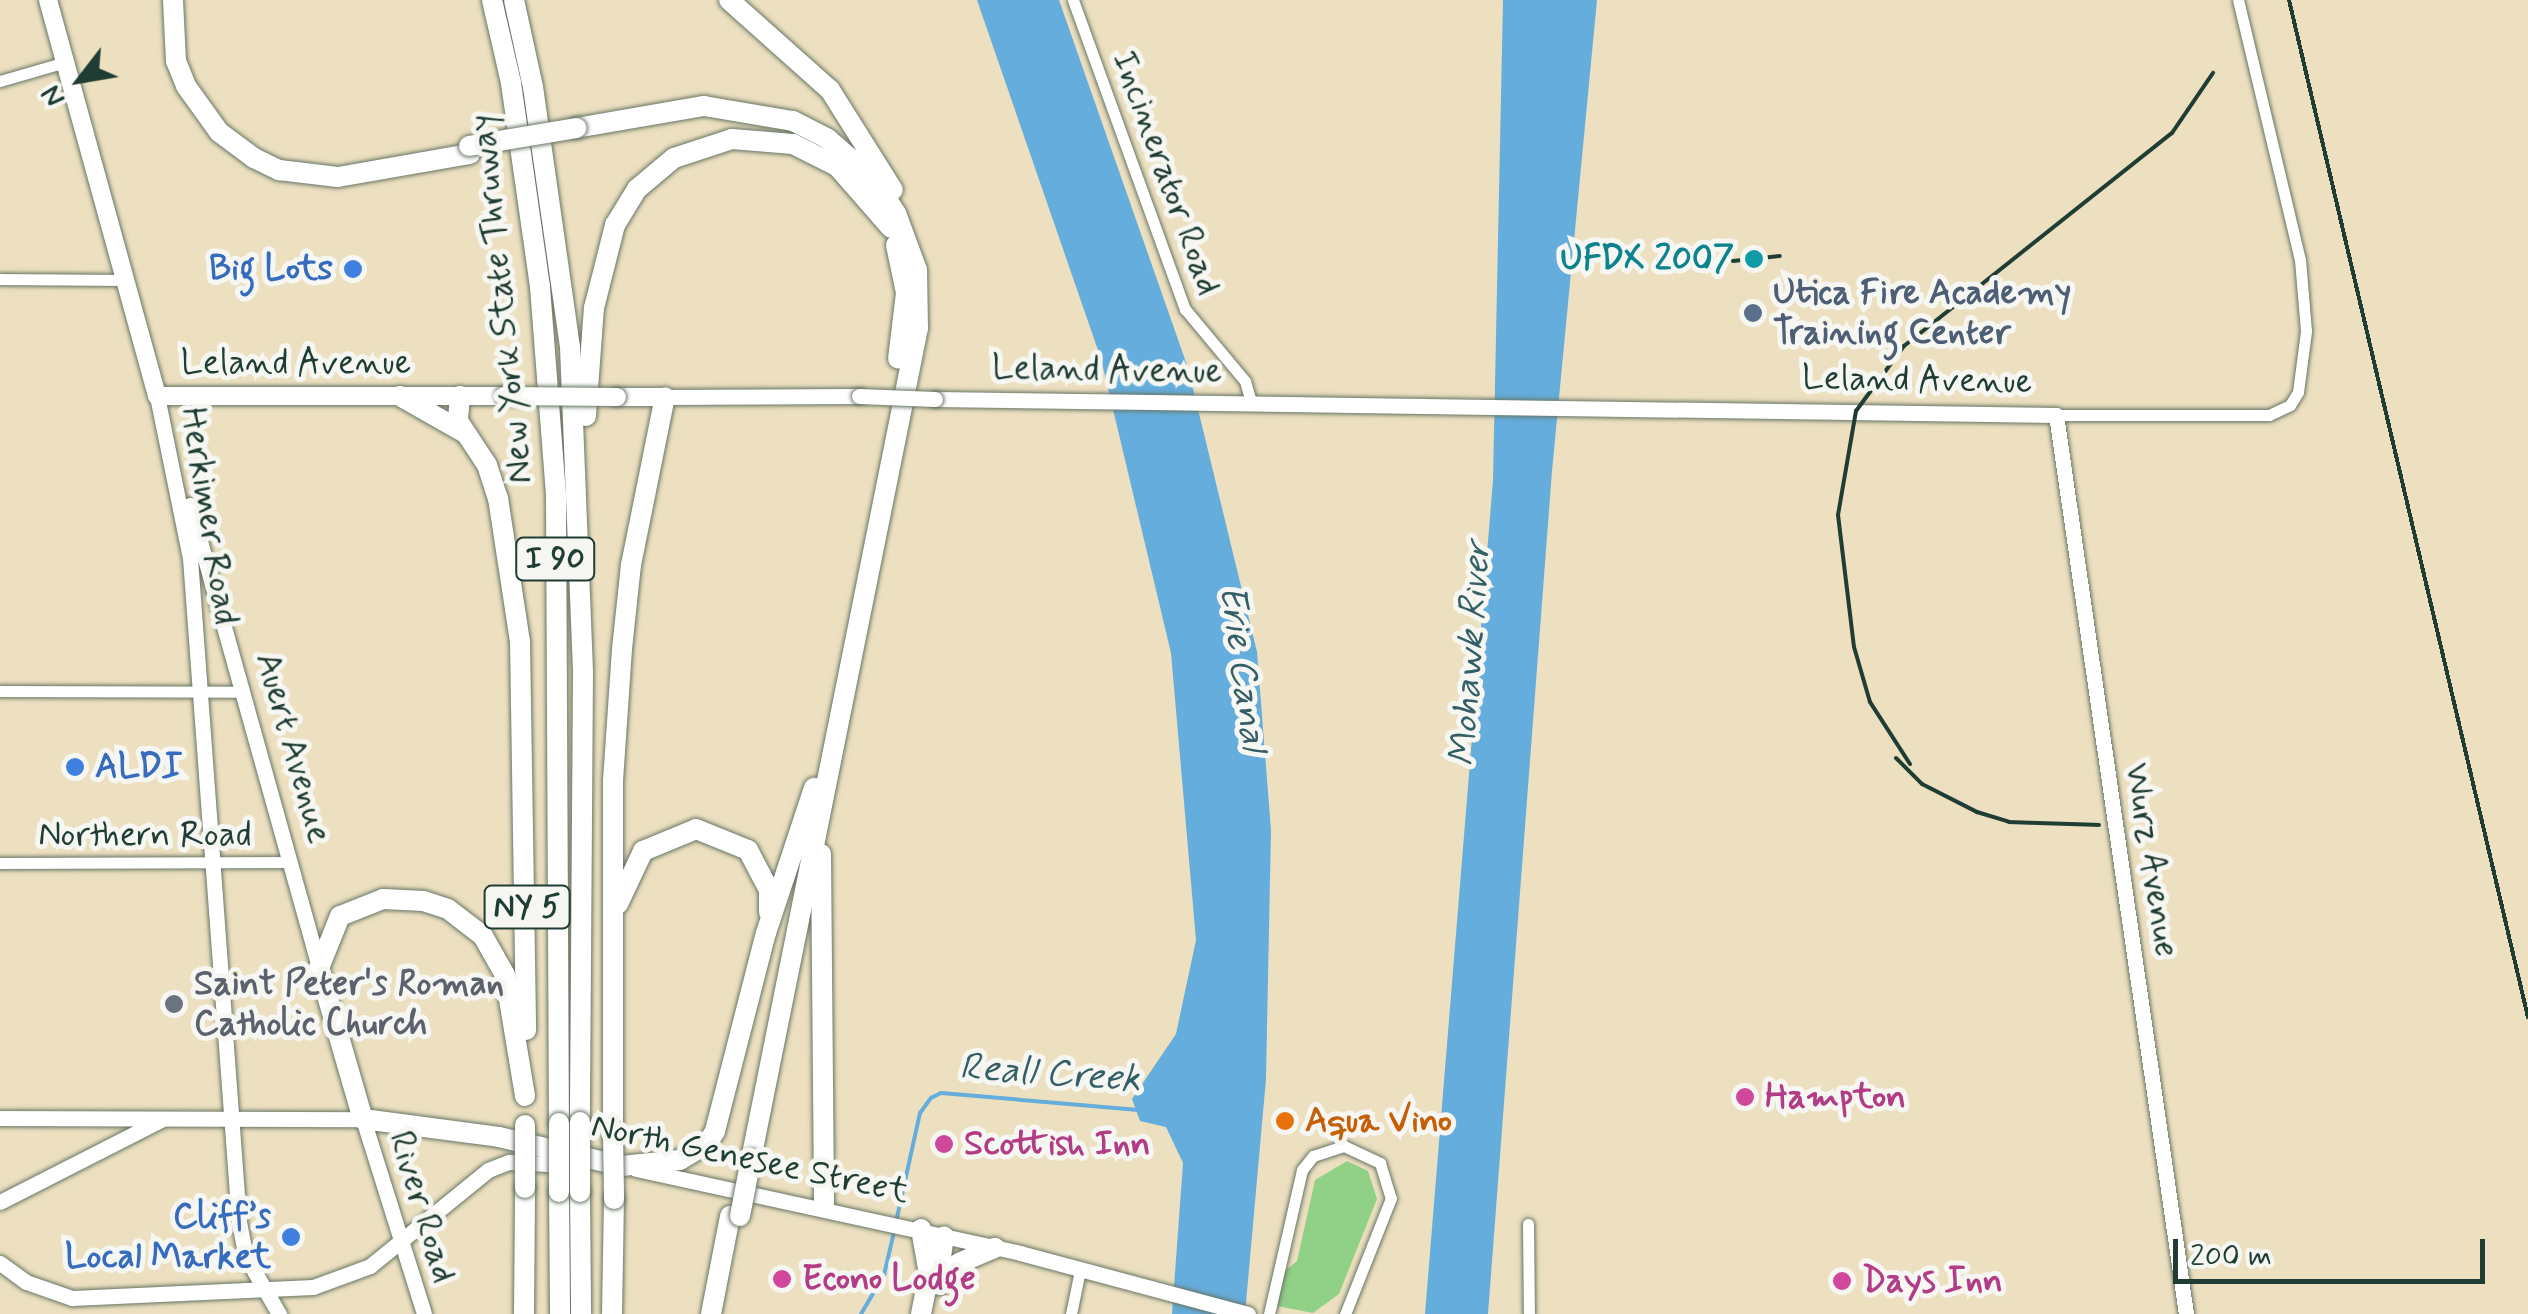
<!DOCTYPE html>
<meta charset="utf-8">
<style>
body{margin:0}
#map{position:relative;width:2528px;height:1314px;overflow:hidden;background:#ede0c0;font-family:Mynerve,sans-serif}
div>[style]{position:absolute}
.green>*{inset:0;background:#91d087}
.water>*{inset:0;background:#65addc}
.stream>*{height:4px;margin:-2px;padding:0 2px;transform-origin:2px;border-radius:2px;background:#65addc}
.roads{filter:drop-shadow(0 0 2px #677665) drop-shadow(0 0 2px #677665)}
.street>*{height:11px;margin:-5.5px;padding:0 5.5px;transform-origin:5.5px;border-radius:5.5px;background:#fff}
.secondary>*{height:15px;margin:-7.5px;padding:0 7.5px;transform-origin:7.5px;border-radius:7.5px;background:#fff}
.primary>*{height:18px;margin:-9px;padding:0 9px;transform-origin:9px;border-radius:9px;background:#fff}
.highway>*{height:20px;margin:-10px;padding:0 10px;transform-origin:10px;border-radius:10px;background:#fff}
.rail>*{height:4px;margin:-2px;padding:0 2px;transform-origin:2px;border-radius:2px;background:#1f3d34}
.bridges{filter:drop-shadow(0 0 2px #677665) drop-shadow(0 0 2px #677665)}
.secondary-bridge>*{height:15px;margin:-7.5px;padding:0 7.5px;transform-origin:7.5px;border-radius:7.5px;background:#fff}
.primary-bridge>*{height:18px;margin:-9px;padding:0 9px;transform-origin:9px;border-radius:9px;background:#fff}
.highway-bridge>*{height:20px;margin:-10px;padding:0 10px;transform-origin:10px;border-radius:10px;background:#fff}
.dots>*{width:28px;height:28px;translate:-50% -50%;box-sizing:border-box;border:5px solid #f6f6f2;border-radius:50%}
span{translate:-50% -50%;white-space:nowrap;text-align:center;line-height:1.15;-webkit-text-stroke:10px #f6f6f2;paint-order:stroke}
.shield-label span{padding:2px 8px;background:#f6f6f2;border:2px solid;border-radius:8px;-webkit-text-stroke-width:0}
.shield-label{font-size:32px;color:#1f3d34;font-weight:700}
.street-label{font-size:35px;color:#1f3d34}
.culture-label{font-size:35px;color:#0d838f;font-weight:700}
.right{translate:-100% -50%;text-align:right}
.shop-label{font-size:35px;color:#366cbe;font-weight:700}
.left{translate:0 -50%;text-align:left}
.service-label{font-size:35px;color:#4e5e75;font-weight:700}
.worship-label{font-size:35px;color:#5b616d;font-weight:700}
.hotel-label{font-size:35px;color:#b23c85;font-weight:700}
.food-label{font-size:35px;color:#c56008;font-weight:700}
.water-label{font-size:38px;color:#345f66;font-style:italic}
.north{position:absolute;left:30px;top:30px;width:100px;height:100px;-webkit-text-stroke:8px #f6f6f2;paint-order:stroke;rotate:239deg;font-size:28px;font-weight:700;line-height:40px;text-align:center;color:#1f3d34}
.north::after{content:'';display:block;margin:auto;width:35px;height:45px;background:#1f3d34;clip-path:polygon(50% 0,100% 100%,50% 72%,0 100%)}
.scale{position:absolute;left:2173px;top:1239px;width:312px;height:45px;box-sizing:border-box;border:5px solid #1f3d34;border-top:0;padding-left:12px;font-size:30px;line-height:35px;white-space:nowrap;color:#1f3d34;-webkit-text-stroke:8px #f6f6f2;paint-order:stroke}
</style>
<div id="map">
<div class="green">
<i style="clip-path:polygon(1347px 1161px,1368px 1171px,1377px 1199px,1339px 1294px,1313px 1313px,1277px 1306px,1285px 1271px,1297px 1261px,1315px 1180px)"></i>
</div>
<div class="water">
<i style="clip-path:polygon(977px 0,1059px 0,1188px 368px,1257px 652px,1271px 830px,1266px 1079px,1245px 1314px,1172px 1314px,1183px 1163px,1166px 1127px,1140px 1121px,1132px 1099px,1176px 1034px,1196px 940px,1171px 653px,1101px 359px)"></i>
<i style="clip-path:polygon(1503px 0,1597px 0,1552px 471px,1488px 1314px,1425px 1314px,1493px 480px)"></i>
</div>
<div class="stream">
<i style="left:896px;top:1222px;width:112px;rotate:-77.6deg"></i>
<i style="left:920px;top:1113px;width:19px;rotate:-54deg"></i>
<i style="left:931px;top:1098px;width:11px;rotate:-27deg"></i>
<i style="left:941px;top:1093px;width:198px;rotate:4.9deg"></i>
<i style="left:861px;top:1314px;width:45px;rotate:-59.5deg"></i>
<i style="left:884px;top:1275px;width:44px;rotate:-76.9deg"></i>
</div>
<div class="roads">
<div class="street">
<i style="left:1073px;top:0;width:329px;rotate:70.1deg"></i>
<i style="left:1185px;top:309px;width:94px;rotate:50.2deg"></i>
<i style="left:1245px;top:381px;width:25px;rotate:74deg"></i>
<i style="left:0;top:81px;width:69px;rotate:-16.1deg"></i>
<i style="left:0;top:279px;width:123px;rotate:0.5deg"></i>
<i style="left:2056px;top:415px;width:213px"></i>
<i style="left:2269px;top:415px;width:23px;rotate:-25deg"></i>
<i style="left:2290px;top:405px;width:15px;rotate:-58deg"></i>
<i style="left:2298px;top:392px;width:62px;rotate:-82.5deg"></i>
<i style="left:2306px;top:331px;width:71px;rotate:-94.8deg"></i>
<i style="left:2300px;top:260px;width:267px;rotate:-103.4deg"></i>
<i style="left:0;top:691px;width:242px;rotate:0.2deg"></i>
<i style="left:0;top:863px;width:291px;rotate:-0.2deg"></i>
<i style="left:1528px;top:1224px;width:90px;rotate:89.4deg"></i>
<i style="left:1071px;top:1314px;width:45px;rotate:-78.4deg"></i>
<i style="left:1269px;top:1314px;width:148px;rotate:-77.1deg"></i>
<i style="left:1302px;top:1170px;width:18px;rotate:-52deg"></i>
<i style="left:1313px;top:1156px;width:33px;rotate:-18deg"></i>
<i style="left:1344px;top:1146px;width:40px;rotate:25deg"></i>
<i style="left:1380px;top:1163px;width:37px;rotate:73deg"></i>
<i style="left:1391px;top:1198px;width:125px;rotate:111.6deg"></i>
</div>
<div class="secondary">
<i style="left:157px;top:396px;width:165px;rotate:78.5deg"></i>
<i style="left:190px;top:558px;width:666px;rotate:85.78deg"></i>
<i style="left:239px;top:1222px;width:36px;rotate:79deg"></i>
<i style="left:246px;top:1257px;width:66px;rotate:59.9deg"></i>
<i style="left:665px;top:397px;width:194px;rotate:-0.3deg"></i>
<i style="left:935px;top:399px;width:1121px;rotate:0.82deg"></i>
<i style="left:2056px;top:415px;width:908px;rotate:81.77deg"></i>
<i style="left:190px;top:505px;width:481px;rotate:74.4deg"></i>
<i style="left:0;top:1118px;width:363px;rotate:0.2deg"></i>
<i style="left:363px;top:1119px;width:204px;rotate:72.6deg"></i>
<i style="left:636px;top:1169px;width:393px;rotate:12.3deg"></i>
<i style="left:1020px;top:1253px;width:236px;rotate:15deg"></i>
<i style="left:0;top:1202px;width:181px;rotate:-27deg"></i>
<i style="left:0;top:1263px;width:32px;rotate:36deg"></i>
<i style="left:26px;top:1282px;width:49px;rotate:19.2deg"></i>
<i style="left:72px;top:1298px;width:241px;rotate:-2.6deg"></i>
<i style="left:313px;top:1287px;width:61px;rotate:-20.2deg"></i>
<i style="left:370px;top:1266px;width:152px;rotate:-39.1deg"></i>
<i style="left:488px;top:1170px;width:22px;rotate:-21deg"></i>
<i style="left:509px;top:1162px;width:57px;rotate:3deg"></i>
</div>
<div class="primary">
<i style="left:48px;top:0;width:411px;rotate:74.6deg"></i>
<i style="left:157px;top:396px;width:347px"></i>
<i style="left:617px;top:397px;width:48px"></i>
</div>
<div class="highway">
<i style="left:173px;top:0;width:61px;rotate:87.2deg"></i>
<i style="left:176px;top:61px;width:27px;rotate:68deg"></i>
<i style="left:186px;top:86px;width:57px;rotate:54.3deg"></i>
<i style="left:219px;top:132px;width:44px;rotate:36.6deg"></i>
<i style="left:254px;top:158px;width:28px;rotate:26deg"></i>
<i style="left:279px;top:170px;width:59px;rotate:6.8deg"></i>
<i style="left:338px;top:177px;width:134px;rotate:-9.9deg"></i>
<i style="left:492px;top:0;width:85px;rotate:77.1deg"></i>
<i style="left:511px;top:83px;width:206px;rotate:81.9deg"></i>
<i style="left:540px;top:287px;width:211px;rotate:85.6deg"></i>
<i style="left:556px;top:497px;width:626px;rotate:89.73deg"></i>
<i style="left:514px;top:0;width:89px;rotate:77.7deg"></i>
<i style="left:533px;top:87px;width:263px;rotate:81.9deg"></i>
<i style="left:570px;top:347px;width:326px;rotate:87.7deg"></i>
<i style="left:583px;top:673px;width:449px;rotate:90.4deg"></i>
<i style="left:729px;top:0;width:135px;rotate:41.7deg"></i>
<i style="left:830px;top:90px;width:118px;rotate:57.8deg"></i>
<i style="left:576px;top:128px;width:130px;rotate:-9.8deg"></i>
<i style="left:704px;top:106px;width:90px;rotate:9.6deg"></i>
<i style="left:793px;top:121px;width:39px;rotate:27deg"></i>
<i style="left:828px;top:139px;width:62px;rotate:41.1deg"></i>
<i style="left:875px;top:180px;width:39px;rotate:58deg"></i>
<i style="left:896px;top:213px;width:61px;rotate:69.8deg"></i>
<i style="left:917px;top:270px;width:58px;rotate:89deg"></i>
<i style="left:918px;top:328px;width:848px;rotate:101.36deg"></i>
<i style="left:896px;top:245px;width:49px;rotate:78.2deg"></i>
<i style="left:906px;top:293px;width:66px;rotate:96.9deg"></i>
<i style="left:400px;top:396px;width:73px;rotate:29.7deg"></i>
<i style="left:460px;top:396px;width:25px;rotate:95deg"></i>
<i style="left:458px;top:421px;width:53px;rotate:56.6deg"></i>
<i style="left:487px;top:465px;width:35px;rotate:72deg"></i>
<i style="left:498px;top:498px;width:145px;rotate:81.3deg"></i>
<i style="left:520px;top:641px;width:389px;rotate:89.1deg"></i>
<i style="left:586px;top:416px;width:108px;rotate:-85.8deg"></i>
<i style="left:594px;top:308px;width:86px;rotate:-75.8deg"></i>
<i style="left:615px;top:225px;width:42px;rotate:-58.6deg"></i>
<i style="left:637px;top:189px;width:48px;rotate:-40deg"></i>
<i style="left:674px;top:158px;width:61px;rotate:-18.1deg"></i>
<i style="left:732px;top:139px;width:61px;rotate:4.7deg"></i>
<i style="left:793px;top:144px;width:49px;rotate:26.6deg"></i>
<i style="left:837px;top:166px;width:82px;rotate:48.9deg"></i>
<i style="left:821px;top:854px;width:353px;rotate:89.5deg"></i>
<i style="left:618px;top:904px;width:59px;rotate:-64.7deg"></i>
<i style="left:643px;top:851px;width:57px;rotate:-22.5deg"></i>
<i style="left:696px;top:829px;width:56px;rotate:22deg"></i>
<i style="left:748px;top:850px;width:45px;rotate:62.3deg"></i>
<i style="left:769px;top:890px;width:22px;rotate:90deg"></i>
<i style="left:525px;top:1096px;width:123px;rotate:-99.4deg"></i>
<i style="left:505px;top:975px;width:45px;rotate:-119.4deg"></i>
<i style="left:483px;top:936px;width:44px;rotate:-142.4deg"></i>
<i style="left:448px;top:909px;width:25px;rotate:-162deg"></i>
<i style="left:424px;top:901px;width:41px;rotate:-177.2deg"></i>
<i style="left:383px;top:899px;width:46px;rotate:158.4deg"></i>
<i style="left:340px;top:916px;width:56px;rotate:112deg"></i>
<i style="left:319px;top:968px;width:157px;rotate:73.8deg"></i>
<i style="left:363px;top:1119px;width:137px;rotate:7.5deg"></i>
<i style="left:499px;top:1137px;width:126px;rotate:13.3deg"></i>
<i style="left:622px;top:1166px;width:58px;rotate:-5.9deg"></i>
<i style="left:680px;top:1160px;width:31px;rotate:-31deg"></i>
<i style="left:707px;top:1144px;width:15px;rotate:-58deg"></i>
<i style="left:715px;top:1131px;width:204px;rotate:-75.6deg"></i>
<i style="left:766px;top:933px;width:153px;rotate:-71.7deg"></i>
<i style="left:613px;top:1132px;width:351px;rotate:-90deg"></i>
<i style="left:613px;top:781px;width:132px;rotate:-86.1deg"></i>
<i style="left:622px;top:649px;width:84px;rotate:-83.9deg"></i>
<i style="left:631px;top:565px;width:171px;rotate:-78.6deg"></i>
<i style="left:559px;top:1192px;width:122px;rotate:89.5deg"></i>
<i style="left:580px;top:1192px;width:122px;rotate:89.5deg"></i>
<i style="left:921px;top:1229px;width:46px;rotate:79.9deg"></i>
<i style="left:929px;top:1274px;width:41px;rotate:101.3deg"></i>
<i style="left:938px;top:1278px;width:42px;rotate:-81.9deg"></i>
<i style="left:940px;top:1285px;width:29px;rotate:-49deg"></i>
<i style="left:959px;top:1263px;width:39px;rotate:-23deg"></i>
<i style="left:524px;top:1314px;width:126px;rotate:-89.5deg"></i>
<i style="left:612px;top:1314px;width:115px;rotate:-89deg"></i>
<i style="left:711px;top:1314px;width:100px;rotate:-79deg"></i>
</div>
</div>
<div class="rail">
<i style="left:2289px;top:0;width:1045px;rotate:76.78deg"></i>
<i style="left:1733px;top:261px;width:47px;rotate:-6.1deg"></i>
<i style="left:1896px;top:758px;width:37px;rotate:45deg"></i>
<i style="left:1922px;top:784px;width:62px;rotate:27deg"></i>
<i style="left:1977px;top:812px;width:34px;rotate:17deg"></i>
<i style="left:2009px;top:822px;width:90px;rotate:1.9deg"></i>
<i style="left:1910px;top:764px;width:74px;rotate:-122.8deg"></i>
<i style="left:1870px;top:702px;width:57px;rotate:-106.2deg"></i>
<i style="left:1854px;top:647px;width:133px;rotate:-96.9deg"></i>
<i style="left:1838px;top:515px;width:106px;rotate:-80.2deg"></i>
<i style="left:1856px;top:411px;width:81px;rotate:-53.6deg"></i>
<i style="left:1904px;top:346px;width:342px;rotate:-38.5deg"></i>
<i style="left:2172px;top:133px;width:73px;rotate:-55.7deg"></i>
</div>
<div class="bridges">
<div class="secondary-bridge">
<i style="left:859px;top:396px;width:76px;rotate:2.3deg"></i>
</div>
<div class="primary-bridge">
<i style="left:504px;top:396px;width:113px;rotate:0.5deg"></i>
</div>
<div class="highway-bridge">
<i style="left:469px;top:146px;width:109px;rotate:-9.5deg"></i>
<i style="left:580px;top:1122px;width:70px;rotate:90deg"></i>
<i style="left:559px;top:1123px;width:69px;rotate:90deg"></i>
<i style="left:613px;top:1132px;width:67px;rotate:89.1deg"></i>
<i style="left:525px;top:1188px;width:63px;rotate:-90deg"></i>
<i style="left:740px;top:1216px;width:58px;rotate:-79.1deg"></i>
</div>
</div>
<div class="dots">
<i style="left:1754px;top:259px;background:#0f9aa8"></i>
<i style="left:353px;top:269px;background:#3f7fe0"></i>
<i style="left:1753px;top:313px;background:#5c6f8a"></i>
<i style="left:75px;top:767px;background:#3f7fe0"></i>
<i style="left:174px;top:1004px;background:#6b7280"></i>
<i style="left:1745px;top:1097px;background:#d1479c"></i>
<i style="left:1285px;top:1121px;background:#e8710a"></i>
<i style="left:944px;top:1144px;background:#d1479c"></i>
<i style="left:291px;top:1237px;background:#3f7fe0"></i>
<i style="left:782px;top:1279px;background:#d1479c"></i>
<i style="left:1842px;top:1281px;background:#d1479c"></i>
</div>
<div class="shield-label">
<span style="left:555px;top:559px">I 90</span>
<span style="left:527px;top:907px">NY 5</span>
</div>
<div class="street-label">
<span style="left:1166px;top:173px;rotate:70deg">Incinerator Road</span>
<span style="left:502px;top:299px;rotate:-96deg">New York State Thruway</span>
<span style="left:296px;top:363px">Leland Avenue</span>
<span style="left:1107px;top:370px;rotate:1deg">Leland Avenue</span>
<span style="left:1917px;top:380px;rotate:1deg">Leland Avenue</span>
<span style="left:209px;top:516px;rotate:81deg">Herkimer Road</span>
<span style="left:293px;top:748px;rotate:74deg">Auert Avenue</span>
<span style="left:145px;top:835px">Northern Road</span>
<span style="left:2151px;top:860px;rotate:81deg">Wurz Avenue</span>
<span style="left:750px;top:1159px;rotate:12deg">North Genesee Street</span>
<span style="left:422px;top:1207px;rotate:73deg">River Road</span>
</div>
<div class="culture-label">
<span class="right" style="left:1734px;top:259px">UFDX 2007</span>
</div>
<div class="shop-label">
<span class="right" style="left:333px;top:269px">Big Lots</span>
<span class="left" style="left:95px;top:767px">ALDI</span>
<span class="right" style="left:271px;top:1237px">Cliff’s<br>Local Market</span>
</div>
<div class="service-label">
<span class="left" style="left:1773px;top:313px">Utica Fire Academy<br>Training Center</span>
</div>
<div class="worship-label">
<span class="left" style="left:194px;top:1004px">Saint Peter's Roman<br>Catholic Church</span>
</div>
<div class="hotel-label">
<span class="left" style="left:1765px;top:1097px">Hampton</span>
<span class="left" style="left:964px;top:1144px">Scottish Inn</span>
<span class="left" style="left:802px;top:1279px">Econo Lodge</span>
<span class="left" style="left:1862px;top:1281px">Days Inn</span>
</div>
<div class="food-label">
<span class="left" style="left:1305px;top:1121px">Aqua Vino</span>
</div>
<div class="water-label">
<span style="left:1471px;top:654px;rotate:-86deg">Mohawk River</span>
<span style="left:1242px;top:668px;rotate:82deg">Erie Canal</span>
<span style="left:1050px;top:1074px;rotate:4deg">Reall Creek</span>
</div>
<div class="north">N</div>
<div class="scale">200 m</div>
</div>
